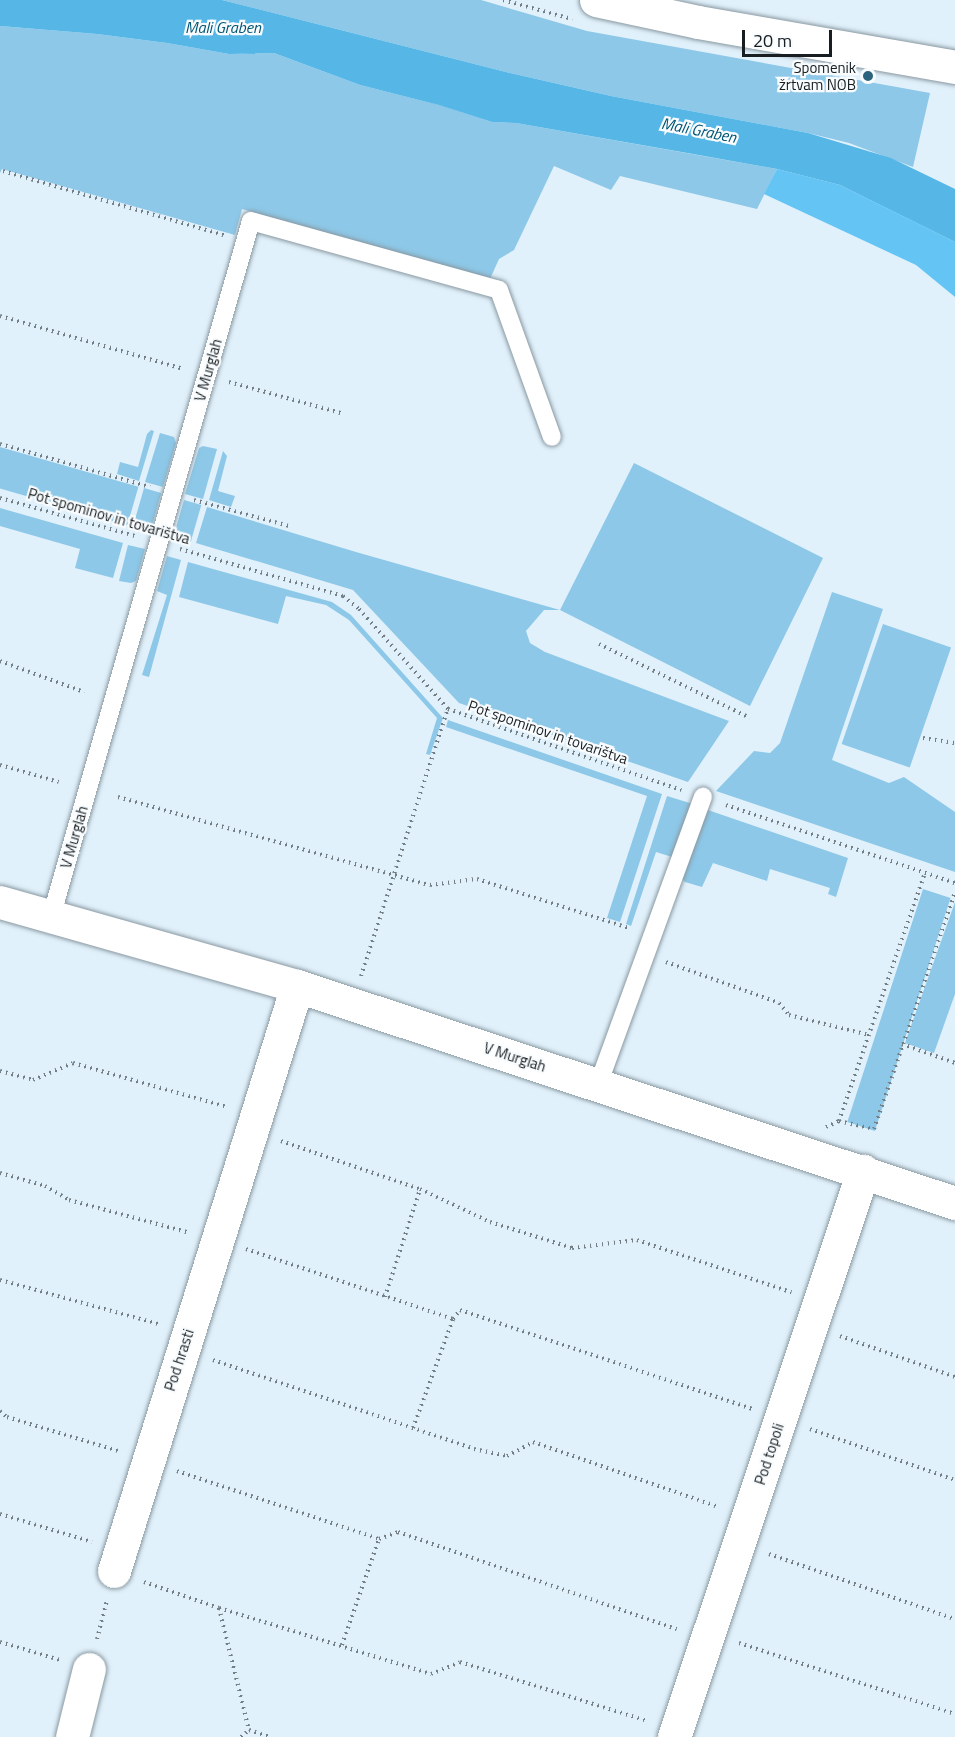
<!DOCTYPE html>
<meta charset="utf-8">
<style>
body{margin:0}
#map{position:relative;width:955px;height:1737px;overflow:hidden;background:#e1f1fb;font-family:"Titillium Web",sans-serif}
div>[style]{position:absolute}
.green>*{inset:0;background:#8dc8e8;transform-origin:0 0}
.forest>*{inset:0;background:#64c5f5}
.water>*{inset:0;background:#56b7e7}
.path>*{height:4px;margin-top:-2px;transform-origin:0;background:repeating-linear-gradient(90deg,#747f85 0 1.5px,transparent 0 6px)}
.roads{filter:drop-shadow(0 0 2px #8998a1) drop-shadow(0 0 2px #8998a1)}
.service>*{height:18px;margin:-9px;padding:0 9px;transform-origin:9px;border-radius:9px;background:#fff}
.minor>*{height:33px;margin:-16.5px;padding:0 16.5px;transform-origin:16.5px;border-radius:16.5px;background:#fff}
.tertiary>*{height:33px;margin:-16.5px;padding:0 16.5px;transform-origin:16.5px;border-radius:16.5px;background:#fff}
.dots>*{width:16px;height:16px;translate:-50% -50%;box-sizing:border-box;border:3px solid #f9fcfe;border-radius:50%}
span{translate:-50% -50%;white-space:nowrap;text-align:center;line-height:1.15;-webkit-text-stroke:4.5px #f9fcfe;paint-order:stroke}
.poi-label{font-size:15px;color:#171d20}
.right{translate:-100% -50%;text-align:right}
.street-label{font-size:15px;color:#171d20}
.water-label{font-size:16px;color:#015575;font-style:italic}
.scale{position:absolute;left:742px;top:30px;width:90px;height:27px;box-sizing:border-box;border:3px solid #171d20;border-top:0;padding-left:8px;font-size:18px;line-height:21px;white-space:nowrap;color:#171d20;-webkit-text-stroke:4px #f9fcfe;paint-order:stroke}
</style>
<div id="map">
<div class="green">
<i style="clip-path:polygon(222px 0,481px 0,587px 31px,930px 93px,913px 167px,849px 143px,808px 133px,611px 96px,506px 72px)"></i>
<i style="clip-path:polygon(0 26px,97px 34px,167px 43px,229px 54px,274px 53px,360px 85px,440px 105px,492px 122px,516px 123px,777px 169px,757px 209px,620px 176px,611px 190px,554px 166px,514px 250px,499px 259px,490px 279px,242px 209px,235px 235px,2px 169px,0 173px)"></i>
<i style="clip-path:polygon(151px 430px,154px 431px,139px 481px,117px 474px,120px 462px,138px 467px,147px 434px)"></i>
<i style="clip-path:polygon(160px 433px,174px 437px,176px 443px,163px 487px,145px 482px)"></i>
<i style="clip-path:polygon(203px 446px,217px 449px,203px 499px,185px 494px,199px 448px)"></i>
<i style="left:0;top:447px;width:144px;height:40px;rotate:16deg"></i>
<i style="clip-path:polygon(223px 451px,227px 456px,218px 491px,235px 496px,231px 507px,209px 500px)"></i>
<i style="clip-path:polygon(634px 463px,823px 558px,750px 706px,560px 610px,544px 610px,526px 631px,530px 643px,545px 652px,729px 721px,688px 782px,459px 703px,353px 590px,196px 543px,207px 507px,356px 552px,560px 610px)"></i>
<i style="left:144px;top:488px;width:18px;height:39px;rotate:16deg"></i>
<i style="left:184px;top:500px;width:18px;height:38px;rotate:16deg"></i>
<i style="clip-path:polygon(0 508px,123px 543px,113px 578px,75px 568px,80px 549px,0 526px)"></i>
<i style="clip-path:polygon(128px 545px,145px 549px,136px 581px,131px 583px,119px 581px)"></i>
<i style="clip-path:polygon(167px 556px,181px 560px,149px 677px,142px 675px,167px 595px,157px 591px)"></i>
<i style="clip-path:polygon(188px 562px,332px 602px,351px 615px,443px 718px,430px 755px,426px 754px,437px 718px,349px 620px,326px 605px,286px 596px,278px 624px,179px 597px)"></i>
<i style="clip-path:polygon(832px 592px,883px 609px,832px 760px,889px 783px,904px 777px,955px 812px,955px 872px,716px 791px,754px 751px,770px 753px,780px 743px)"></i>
<i style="left:883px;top:624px;width:72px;height:127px;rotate:19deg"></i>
<i style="clip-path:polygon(448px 720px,662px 794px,620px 922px,607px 918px,647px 796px,446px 727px)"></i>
<i style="clip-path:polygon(667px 796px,693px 804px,672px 857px,656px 852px,631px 926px,626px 924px)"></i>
<i style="clip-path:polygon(705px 809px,848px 858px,836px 897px,828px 894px,830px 888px,770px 869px,767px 881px,713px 863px,702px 887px,685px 882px,682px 879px)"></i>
<i style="left:923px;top:889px;width:29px;height:245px;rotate:18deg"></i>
<i style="clip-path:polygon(955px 902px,955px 994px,934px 1053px,905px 1043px)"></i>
</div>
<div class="forest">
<i style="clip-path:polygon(777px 169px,840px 185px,955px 242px,955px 297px,916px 265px,764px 194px)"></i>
</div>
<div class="water">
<i style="clip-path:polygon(0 0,222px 0,506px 72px,611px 96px,808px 133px,891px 158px,955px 189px,955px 242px,840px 185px,777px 169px,693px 154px,516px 123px,492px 122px,439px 105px,360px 85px,274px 53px,229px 54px,167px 43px,97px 34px,0 26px)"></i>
</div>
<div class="path">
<i style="left:503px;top:0;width:72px;rotate:15.4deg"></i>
<i style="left:3px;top:171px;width:230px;rotate:16.2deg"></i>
<i style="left:0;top:316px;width:191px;rotate:16.1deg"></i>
<i style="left:229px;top:382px;width:116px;rotate:15.5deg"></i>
<i style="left:0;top:444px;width:156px;rotate:16deg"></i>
<i style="left:0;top:498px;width:140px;rotate:15.7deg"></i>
<i style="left:194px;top:500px;width:98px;rotate:15.3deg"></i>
<i style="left:180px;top:549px;width:170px;rotate:16.1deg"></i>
<i style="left:343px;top:596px;width:21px;rotate:39deg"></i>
<i style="left:359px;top:609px;width:134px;rotate:48.3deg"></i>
<i style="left:448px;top:709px;width:247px;rotate:19.2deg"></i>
<i style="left:599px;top:644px;width:168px;rotate:26.1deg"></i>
<i style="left:0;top:661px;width:90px;rotate:20.3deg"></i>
<i style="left:923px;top:738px;width:32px;rotate:9deg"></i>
<i style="left:0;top:765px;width:61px;rotate:16.1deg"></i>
<i style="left:118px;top:797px;width:324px;rotate:15.8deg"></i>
<i style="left:430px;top:885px;width:47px;rotate:-7.3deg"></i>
<i style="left:477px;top:879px;width:160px;rotate:17.9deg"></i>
<i style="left:726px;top:805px;width:242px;rotate:18.8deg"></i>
<i style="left:666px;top:962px;width:120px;rotate:19.9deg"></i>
<i style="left:779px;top:1003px;width:16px;rotate:50deg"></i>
<i style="left:789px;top:1015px;width:82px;rotate:14deg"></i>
<i style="left:361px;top:976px;width:281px;rotate:-72deg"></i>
<i style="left:902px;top:1044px;width:56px;rotate:19.7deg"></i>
<i style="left:0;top:1071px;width:34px;rotate:15deg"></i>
<i style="left:33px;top:1080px;width:43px;rotate:-23deg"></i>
<i style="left:73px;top:1063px;width:160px;rotate:15.9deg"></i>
<i style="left:839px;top:1121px;width:263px;rotate:-70.9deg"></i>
<i style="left:826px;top:1127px;width:14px;rotate:-25deg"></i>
<i style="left:839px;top:1121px;width:36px;rotate:13deg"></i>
<i style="left:874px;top:1129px;width:250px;rotate:-71.1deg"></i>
<i style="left:281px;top:1141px;width:147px;rotate:19.1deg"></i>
<i style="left:420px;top:1189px;width:77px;rotate:25.2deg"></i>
<i style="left:490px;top:1222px;width:86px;rotate:17.6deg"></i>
<i style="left:572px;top:1248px;width:65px;rotate:-7deg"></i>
<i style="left:637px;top:1240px;width:163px;rotate:18.7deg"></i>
<i style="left:0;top:1173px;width:47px;rotate:16.1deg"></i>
<i style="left:45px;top:1186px;width:28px;rotate:30deg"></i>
<i style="left:69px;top:1200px;width:122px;rotate:15.2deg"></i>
<i style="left:246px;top:1249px;width:219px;rotate:18.7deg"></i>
<i style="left:453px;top:1319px;width:11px;rotate:-52deg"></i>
<i style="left:460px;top:1310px;width:308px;rotate:18.7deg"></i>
<i style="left:0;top:1280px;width:165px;rotate:15.5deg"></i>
<i style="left:385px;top:1297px;width:114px;rotate:-72deg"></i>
<i style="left:840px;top:1336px;width:122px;rotate:19.6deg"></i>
<i style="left:213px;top:1360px;width:276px;rotate:18.8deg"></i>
<i style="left:474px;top:1449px;width:34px;rotate:12deg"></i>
<i style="left:507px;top:1456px;width:30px;rotate:-28deg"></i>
<i style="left:533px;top:1442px;width:197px;rotate:19.3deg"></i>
<i style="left:0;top:1411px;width:9px;rotate:41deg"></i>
<i style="left:7px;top:1417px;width:116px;rotate:17deg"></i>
<i style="left:413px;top:1428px;width:116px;rotate:-69.8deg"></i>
<i style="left:810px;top:1429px;width:154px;rotate:19.4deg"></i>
<i style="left:177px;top:1471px;width:213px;rotate:18.6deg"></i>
<i style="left:379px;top:1539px;width:20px;rotate:-20deg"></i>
<i style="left:398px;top:1532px;width:295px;rotate:19.2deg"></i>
<i style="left:0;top:1514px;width:96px;rotate:16.9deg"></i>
<i style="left:769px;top:1554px;width:197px;rotate:19.3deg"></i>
<i style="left:144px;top:1582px;width:79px;rotate:19.1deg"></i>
<i style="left:219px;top:1608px;width:126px;rotate:76.2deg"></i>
<i style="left:219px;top:1608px;width:222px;rotate:17.3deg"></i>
<i style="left:431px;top:1674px;width:31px;rotate:-22deg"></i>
<i style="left:460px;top:1662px;width:196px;rotate:17.5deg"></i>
<i style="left:97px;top:1639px;width:40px;rotate:-75.6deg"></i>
<i style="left:0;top:1642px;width:63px;rotate:16.7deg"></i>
<i style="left:739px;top:1643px;width:227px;rotate:18.2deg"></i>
<i style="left:342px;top:1645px;width:112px;rotate:-70.8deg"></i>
<i style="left:241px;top:1737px;width:11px;rotate:-41deg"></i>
<i style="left:249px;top:1730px;width:22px;rotate:18deg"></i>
</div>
<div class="roads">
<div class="service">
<i style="left:51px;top:917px;width:724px;rotate:-73.97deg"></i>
<i style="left:251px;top:221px;width:257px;rotate:15.5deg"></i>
<i style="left:499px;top:290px;width:156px;rotate:70.2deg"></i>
<i style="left:598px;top:1085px;width:307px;rotate:-70deg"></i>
</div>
<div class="minor">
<i style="left:114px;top:1571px;width:613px;rotate:-72.63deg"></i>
<i style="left:72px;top:1737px;width:70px;rotate:-76deg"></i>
<i style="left:674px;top:1737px;width:597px;rotate:-71.53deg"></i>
</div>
<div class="tertiary">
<i style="left:596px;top:0;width:104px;rotate:12.2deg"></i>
<i style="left:698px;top:22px;width:261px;rotate:9.9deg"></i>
<i style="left:0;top:902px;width:309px;rotate:15.8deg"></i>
<i style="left:297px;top:986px;width:693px;rotate:18.25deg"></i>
</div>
</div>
<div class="dots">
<i style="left:868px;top:76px;background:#2c637d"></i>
</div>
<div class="poi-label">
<span class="right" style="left:856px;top:76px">Spomenik<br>žrtvam NOB</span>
</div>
<div class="street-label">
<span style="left:208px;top:370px;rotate:-74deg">V Murglah</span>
<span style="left:109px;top:516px;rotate:16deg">Pot spominov in tovarištva</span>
<span style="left:548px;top:732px;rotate:19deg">Pot spominov in tovarištva</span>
<span style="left:74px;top:837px;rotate:-74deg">V Murglah</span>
<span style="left:515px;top:1057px;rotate:18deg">V Murglah</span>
<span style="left:179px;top:1360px;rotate:-72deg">Pod hrasti</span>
<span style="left:769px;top:1454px;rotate:-72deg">Pod topoli</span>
</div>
<div class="water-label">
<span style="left:223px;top:27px">Mali Graben</span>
<span style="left:699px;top:130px;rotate:11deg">Mali Graben</span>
</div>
<div class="scale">20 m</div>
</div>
